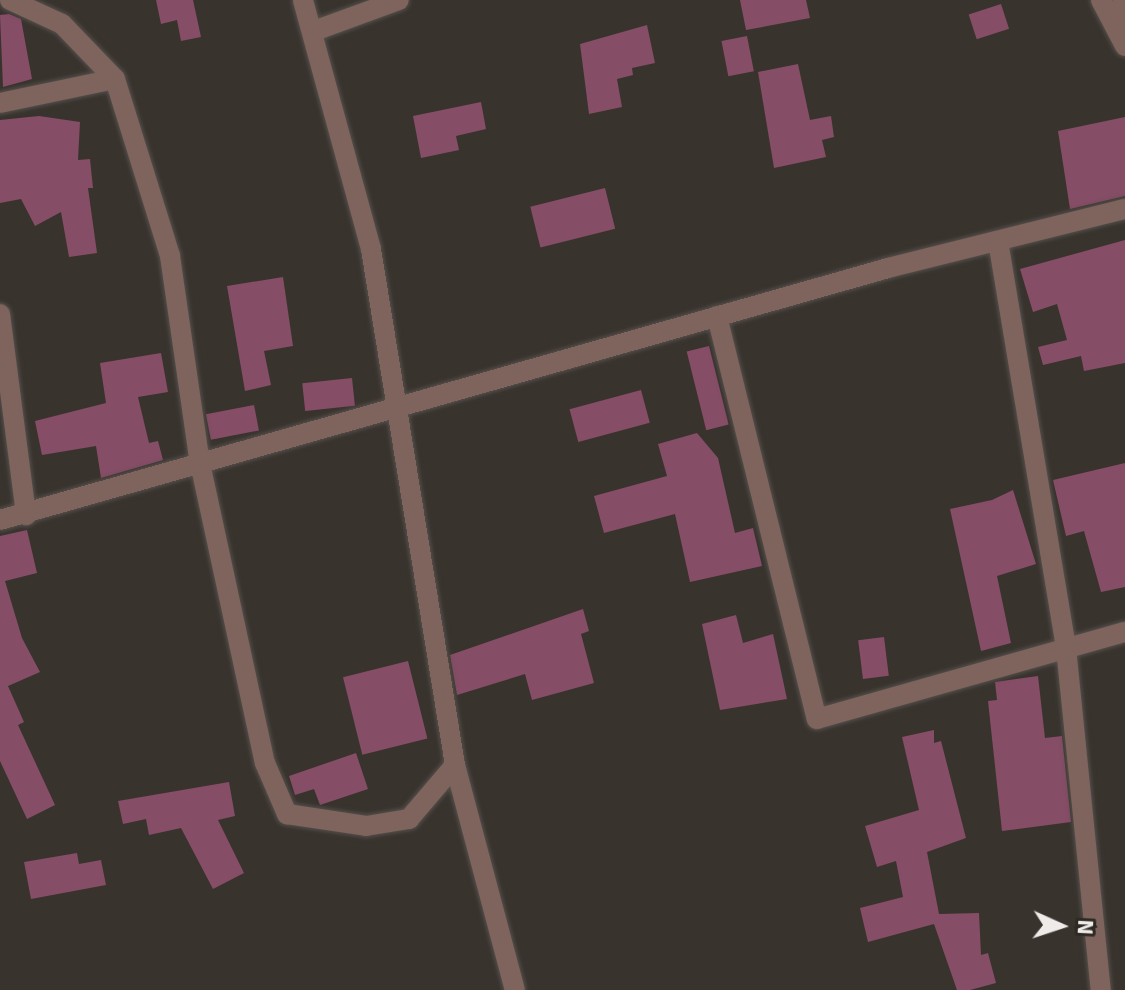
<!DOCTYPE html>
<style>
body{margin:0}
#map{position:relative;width:1125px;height:990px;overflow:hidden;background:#39332e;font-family:Signika,sans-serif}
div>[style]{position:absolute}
.building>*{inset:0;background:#864d66;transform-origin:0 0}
.roads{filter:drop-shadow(0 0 2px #56504c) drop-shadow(0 0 2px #56504c)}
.minor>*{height:20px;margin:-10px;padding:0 10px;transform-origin:10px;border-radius:10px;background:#7f645d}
span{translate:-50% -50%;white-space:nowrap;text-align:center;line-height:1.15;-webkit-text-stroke:8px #2f2924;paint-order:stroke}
.north{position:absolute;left:1021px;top:886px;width:80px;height:80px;-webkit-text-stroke:6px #2f2924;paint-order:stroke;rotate:93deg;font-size:22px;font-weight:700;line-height:32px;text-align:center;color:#efebe8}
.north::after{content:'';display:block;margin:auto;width:28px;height:36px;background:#efebe8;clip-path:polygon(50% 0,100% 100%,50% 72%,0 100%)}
</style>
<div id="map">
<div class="building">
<i style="clip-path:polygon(156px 0,193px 0,201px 37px,181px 41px,177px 20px,161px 24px)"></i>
<i style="clip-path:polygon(740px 0,806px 0,810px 18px,746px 30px)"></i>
<i style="left:1001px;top:4px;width:26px;height:34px;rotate:72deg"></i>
<i style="clip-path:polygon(9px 14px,21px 19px,32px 79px,3px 87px,0 15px)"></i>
<i style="clip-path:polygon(647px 25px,655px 63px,632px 68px,633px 75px,617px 79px,622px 107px,589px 114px,580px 44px)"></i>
<i style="left:747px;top:36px;width:36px;height:26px;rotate:79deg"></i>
<i style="clip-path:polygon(798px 64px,810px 120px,831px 116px,834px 137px,822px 140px,826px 157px,774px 168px,758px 72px)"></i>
<i style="clip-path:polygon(481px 102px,486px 129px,456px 136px,459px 150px,421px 158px,413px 116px)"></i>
<i style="clip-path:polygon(39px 116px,80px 122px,78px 160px,90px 159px,93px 188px,88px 188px,97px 253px,69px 257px,61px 212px,35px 226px,21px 199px,0 203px,0 120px)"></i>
<i style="clip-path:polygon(1125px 117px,1125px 196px,1070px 209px,1058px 131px)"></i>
<i style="left:605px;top:188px;width:42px;height:77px;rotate:76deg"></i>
<i style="clip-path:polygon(1125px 240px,1125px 363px,1084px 371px,1081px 356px,1043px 365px,1038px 347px,1067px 340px,1057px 304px,1033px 312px,1020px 269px)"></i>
<i style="clip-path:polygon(283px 277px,293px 346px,264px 351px,271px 385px,245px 391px,227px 286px)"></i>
<i style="left:709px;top:346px;width:81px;height:23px;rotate:76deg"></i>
<i style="clip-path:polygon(161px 353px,168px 392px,138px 397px,149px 443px,158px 441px,163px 460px,101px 478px,96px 446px,42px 455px,35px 421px,106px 403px,100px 363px)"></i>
<i style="left:352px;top:378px;width:28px;height:50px;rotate:84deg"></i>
<i style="left:641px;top:390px;width:34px;height:74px;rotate:75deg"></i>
<i style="left:254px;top:405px;width:26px;height:49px;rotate:79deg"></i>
<i style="clip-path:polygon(697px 433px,718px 458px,735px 533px,753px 528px,762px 566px,690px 582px,675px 514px,604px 533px,594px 496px,667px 476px,658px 444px)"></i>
<i style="clip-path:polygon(1125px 463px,1125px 587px,1101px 592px,1084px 531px,1066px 536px,1053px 480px)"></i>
<i style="clip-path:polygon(1013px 490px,1036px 564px,997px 576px,1011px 643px,981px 651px,950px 509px,992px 500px)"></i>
<i style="clip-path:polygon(27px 530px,37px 573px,5px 581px,22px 638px,40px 672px,8px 686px,24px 722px,18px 725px,55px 805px,27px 819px,0 761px,0 536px)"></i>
<i style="clip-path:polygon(583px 609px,589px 631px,581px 634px,594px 683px,532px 700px,525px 674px,457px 695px,450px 655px)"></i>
<i style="clip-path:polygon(736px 615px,743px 643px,773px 634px,787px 699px,720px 710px,702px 624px)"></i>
<i style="left:884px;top:637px;width:39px;height:26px;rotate:83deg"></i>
<i style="left:408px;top:661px;width:80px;height:67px;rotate:76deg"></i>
<i style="clip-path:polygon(1038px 676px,1045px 738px,1062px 736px,1071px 822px,1002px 831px,988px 701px,997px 700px,995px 682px)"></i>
<i style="clip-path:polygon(934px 730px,934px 743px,941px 741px,966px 838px,927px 852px,939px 914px,979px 913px,981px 955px,988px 953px,996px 983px,970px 990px,957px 990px,934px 924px,868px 942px,860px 908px,903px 897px,896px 861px,877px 867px,865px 826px,919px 810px,902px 737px)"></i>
<i style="clip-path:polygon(356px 753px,368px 789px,320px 805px,314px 789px,295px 795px,289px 776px)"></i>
<i style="clip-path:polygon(229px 782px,235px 816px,218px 820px,244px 873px,213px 889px,181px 828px,149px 835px,146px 819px,123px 824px,118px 801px)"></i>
<i style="clip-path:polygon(77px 853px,79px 864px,101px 860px,106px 885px,31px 899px,24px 862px)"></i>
</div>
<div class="roads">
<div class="minor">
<i style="left:10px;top:0;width:57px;rotate:24.8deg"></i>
<i style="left:62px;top:24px;width:76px;rotate:46.1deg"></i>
<i style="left:115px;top:79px;width:185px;rotate:72.7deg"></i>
<i style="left:170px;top:256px;width:209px;rotate:81.8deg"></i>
<i style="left:200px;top:463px;width:307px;rotate:77.8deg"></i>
<i style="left:265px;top:763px;width:56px;rotate:66.7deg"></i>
<i style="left:287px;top:814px;width:80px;rotate:8.6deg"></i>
<i style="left:366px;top:826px;width:44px;rotate:-9.2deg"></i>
<i style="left:409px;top:819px;width:71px;rotate:-49.6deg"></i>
<i style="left:455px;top:765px;width:523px;rotate:-99.25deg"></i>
<i style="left:371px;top:249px;width:258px;rotate:-105.3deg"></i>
<i style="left:1101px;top:0;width:52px;rotate:62.4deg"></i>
<i style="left:1123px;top:0;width:14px;rotate:82deg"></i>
<i style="left:314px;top:31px;width:90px;rotate:-20deg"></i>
<i style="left:0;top:103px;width:117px;rotate:-11.8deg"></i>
<i style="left:998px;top:241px;width:413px;rotate:80.5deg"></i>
<i style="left:1066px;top:648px;width:344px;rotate:84.2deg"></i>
<i style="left:0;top:314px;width:203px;rotate:82.6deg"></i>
<i style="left:717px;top:316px;width:415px;rotate:76.1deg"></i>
<i style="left:817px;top:719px;width:320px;rotate:-15.8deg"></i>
<i style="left:0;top:520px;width:923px;rotate:-15.84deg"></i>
<i style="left:888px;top:268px;width:244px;rotate:-14deg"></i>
<i style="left:455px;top:765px;width:233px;rotate:75.1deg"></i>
</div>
</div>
<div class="north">N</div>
</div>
